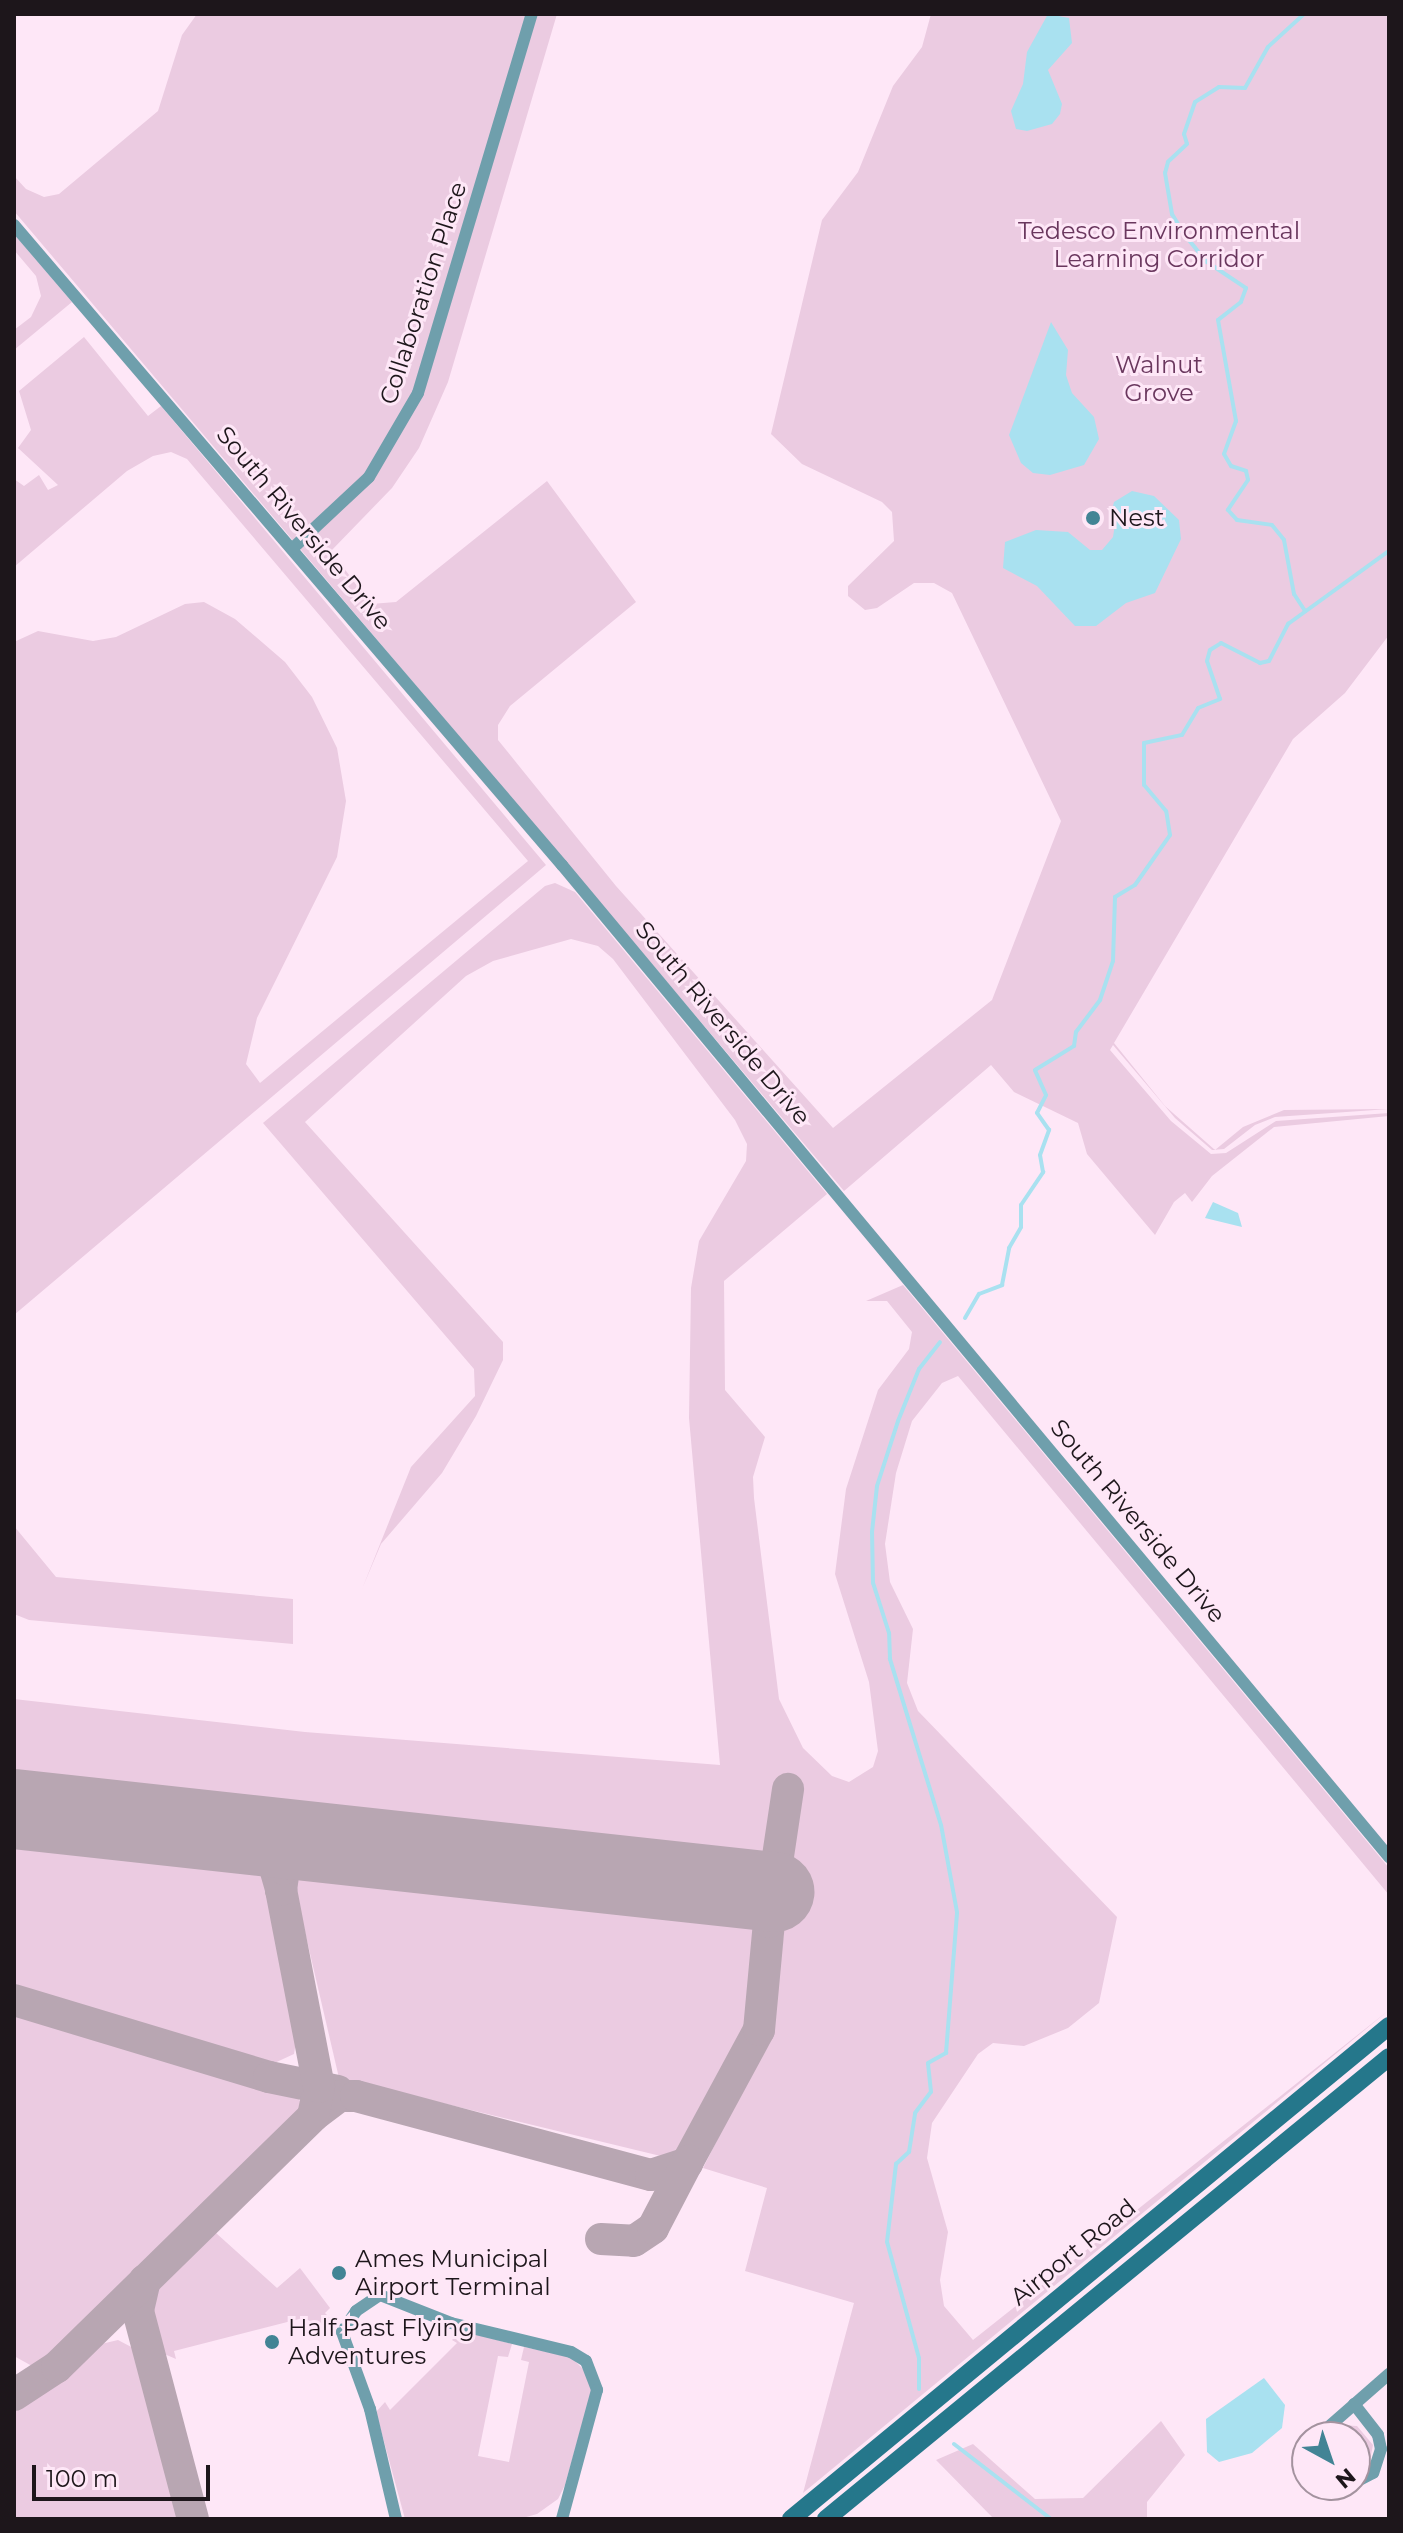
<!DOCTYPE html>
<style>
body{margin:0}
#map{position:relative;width:1403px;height:2533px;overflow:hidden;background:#fee7f7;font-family:Montserrat,sans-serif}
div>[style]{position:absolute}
.green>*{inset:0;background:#ebcbe1}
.water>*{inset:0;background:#a9e1f0}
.stream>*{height:4px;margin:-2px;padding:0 2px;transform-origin:2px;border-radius:2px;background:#a9e1f0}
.taxiway>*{height:32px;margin:-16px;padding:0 16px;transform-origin:16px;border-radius:16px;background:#b8a6b2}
.runway>*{height:80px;margin:-40px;padding:0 40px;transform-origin:40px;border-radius:40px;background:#b8a6b2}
.minor>*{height:12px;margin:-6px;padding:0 6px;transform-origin:6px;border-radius:6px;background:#6f9fac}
.secondary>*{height:18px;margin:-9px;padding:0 9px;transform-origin:9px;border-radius:9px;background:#25778b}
.dots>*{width:22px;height:22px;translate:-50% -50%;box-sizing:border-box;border:4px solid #fee7f7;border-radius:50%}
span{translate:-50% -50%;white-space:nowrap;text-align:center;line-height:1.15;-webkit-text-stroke:6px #fee7f7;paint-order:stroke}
.park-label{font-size:24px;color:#6a375e}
.street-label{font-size:24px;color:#1d161b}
.poi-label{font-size:24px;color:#1d161b}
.left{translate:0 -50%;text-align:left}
.frame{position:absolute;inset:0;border:16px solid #1d161b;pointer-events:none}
.north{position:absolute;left:1291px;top:2421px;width:80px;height:80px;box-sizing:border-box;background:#fee7f7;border:2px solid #a4939f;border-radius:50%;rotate:140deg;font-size:22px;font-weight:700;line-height:32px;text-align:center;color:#1d161b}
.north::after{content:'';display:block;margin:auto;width:28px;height:36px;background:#428495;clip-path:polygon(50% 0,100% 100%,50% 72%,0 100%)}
.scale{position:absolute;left:32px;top:2465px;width:178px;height:36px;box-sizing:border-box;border:4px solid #1d161b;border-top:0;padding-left:10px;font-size:24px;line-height:28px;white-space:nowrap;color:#1d161b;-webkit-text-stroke:6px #fee7f7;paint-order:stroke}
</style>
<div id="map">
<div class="green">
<div style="clip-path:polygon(197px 14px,557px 14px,448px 382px,419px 448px,392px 488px,331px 551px,371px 604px,396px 602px,547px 481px,636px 602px,510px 706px,498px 725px,498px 740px,616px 886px,833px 1128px,992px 1000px,1061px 821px,952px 593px,934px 583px,914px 583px,877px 608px,865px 610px,848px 596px,848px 586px,894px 541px,892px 512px,882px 502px,802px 464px,771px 434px,822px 220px,858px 172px,893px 86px,922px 47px,931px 14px,1389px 14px,1389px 635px,1345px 693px,1293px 739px,1114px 1043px,1165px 1106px,1215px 1150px,1243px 1127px,1284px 1110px,1389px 1109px,1275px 1117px,1255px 1125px,1224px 1149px,1212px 1150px,1175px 1118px,1113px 1045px,1110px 1050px,1171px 1121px,1211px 1154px,1226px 1153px,1276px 1121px,1389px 1113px,1389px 1116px,1274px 1127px,1212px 1176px,1192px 1202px,1185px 1193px,1174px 1202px,1155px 1235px,1087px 1154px,1078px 1123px,1014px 1092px,991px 1065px,844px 1191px,14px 211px,14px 176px,26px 189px,44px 197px,59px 194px,158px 111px,182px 35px)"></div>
<div style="clip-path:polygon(14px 234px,72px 302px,14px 350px,14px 330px,31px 317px,41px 296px,36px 276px,14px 250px)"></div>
<div style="clip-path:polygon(84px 337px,148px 416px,161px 406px,546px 865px,14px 1315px,14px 642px,38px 631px,93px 641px,116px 637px,185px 604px,204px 602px,235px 619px,285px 662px,312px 697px,337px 748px,346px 801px,337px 857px,257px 1018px,246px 1064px,260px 1083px,528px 861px,187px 459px,171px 452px,153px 456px,127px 471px,14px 567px,14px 479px,24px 486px,39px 475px,48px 490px,58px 485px,18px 448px,31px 430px,19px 391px)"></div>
<div style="clip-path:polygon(555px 883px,575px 892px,827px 1194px,724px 1281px,725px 1390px,765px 1437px,753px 1477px,754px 1498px,779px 1699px,803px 1748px,832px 1776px,849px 1782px,873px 1767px,878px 1751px,869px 1682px,835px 1574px,846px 1489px,878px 1390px,909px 1349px,912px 1332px,887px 1301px,866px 1301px,903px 1285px,1389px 1868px,1389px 1895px,958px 1376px,942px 1383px,912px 1421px,896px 1473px,885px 1544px,890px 1582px,913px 1629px,907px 1683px,918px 1711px,1117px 1917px,1099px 2003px,1068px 2028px,1024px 2046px,993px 2043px,978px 2054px,932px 2123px,927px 2158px,948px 2232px,940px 2280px,944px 2306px,973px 2340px,1389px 2010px,803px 2493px,854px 2303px,745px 2271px,767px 2188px,703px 2168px,772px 2031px,801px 1791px,781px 1789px,774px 1853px,765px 1870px,14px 1788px,14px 1699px,305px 1732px,720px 1765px,689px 1418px,691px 1288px,699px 1241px,746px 1161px,747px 1144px,735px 1120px,613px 959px,598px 946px,571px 939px,493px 961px,466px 976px,305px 1122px,503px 1342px,503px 1360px,476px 1416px,442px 1473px,381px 1544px,362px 1589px,411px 1467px,475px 1396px,474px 1369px,263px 1123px,545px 886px)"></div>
<div style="clip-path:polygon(14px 1526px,56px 1577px,293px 1599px,293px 1644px,29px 1620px,14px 1614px)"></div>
<div style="clip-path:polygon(14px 1830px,264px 1857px,299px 2023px,294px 2054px,270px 2065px,14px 1989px)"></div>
<div style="clip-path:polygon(307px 1861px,754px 1909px,760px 1931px,751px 2026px,688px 2147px,673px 2159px,339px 2078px,295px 1889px,296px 1872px)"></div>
<div style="clip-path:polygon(14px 2010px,297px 2095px,305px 2111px,55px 2357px,32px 2366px,14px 2356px)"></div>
<div style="clip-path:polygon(216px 2233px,277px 2288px,300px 2268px,330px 2308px,325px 2313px,337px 2325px,333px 2331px,303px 2318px,174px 2351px,176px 2359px,162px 2353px,150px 2312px,155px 2288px,203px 2237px)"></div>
<div style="clip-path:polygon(461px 2330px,512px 2344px,508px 2357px,498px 2356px,478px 2456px,509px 2462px,529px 2362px,521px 2360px,524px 2347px,571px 2357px,588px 2374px,592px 2389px,565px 2485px,558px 2499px,537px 2514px,519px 2519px,405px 2519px,376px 2412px,385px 2402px,390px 2410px,457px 2343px,452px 2340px)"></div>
<div style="clip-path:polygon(118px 2340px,135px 2349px,144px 2363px,186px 2519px,14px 2519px,14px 2406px,48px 2389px,97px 2345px)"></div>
<div style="clip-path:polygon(1161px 2421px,1185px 2455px,1147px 2502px,1147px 2519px,994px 2519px,936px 2460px,973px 2444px,1035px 2499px,1083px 2498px)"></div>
<div style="clip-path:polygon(1341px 2425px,1357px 2426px,1373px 2445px,1370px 2460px,1355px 2472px,1355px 2437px,1327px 2437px)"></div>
</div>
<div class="water">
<div style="clip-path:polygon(1048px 14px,1069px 18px,1072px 43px,1048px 70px,1062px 104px,1060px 114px,1052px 124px,1027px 131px,1016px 129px,1011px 111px,1023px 84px,1027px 52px)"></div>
<div style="clip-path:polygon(1051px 322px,1068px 350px,1066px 375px,1072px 393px,1094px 417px,1099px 439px,1084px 465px,1050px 475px,1033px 473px,1021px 463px,1009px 435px)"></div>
<div style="clip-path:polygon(1132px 491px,1154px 496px,1179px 520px,1181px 539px,1155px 593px,1126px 603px,1096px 626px,1075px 626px,1037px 586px,1003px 568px,1005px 542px,1036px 530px,1068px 532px,1090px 550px,1102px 550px,1113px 537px,1115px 524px,1109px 522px,1114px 502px)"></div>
<div style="clip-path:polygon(1213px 1202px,1238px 1213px,1242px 1227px,1205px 1218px)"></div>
<div style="clip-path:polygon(1264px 2378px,1285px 2405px,1282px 2428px,1252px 2453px,1219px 2462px,1207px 2452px,1206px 2419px)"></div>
</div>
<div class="stream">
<div style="left:1304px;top:14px;width:49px;rotate:137.5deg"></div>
<div style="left:1268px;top:47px;width:47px;rotate:119.3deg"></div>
<div style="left:1245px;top:88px;width:26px;rotate:-178deg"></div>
<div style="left:1219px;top:87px;width:28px;rotate:148deg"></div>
<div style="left:1195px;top:102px;width:34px;rotate:109deg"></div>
<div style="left:1184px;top:134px;width:10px;rotate:73deg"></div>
<div style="left:1187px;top:144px;width:26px;rotate:137deg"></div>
<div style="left:1168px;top:162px;width:11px;rotate:105deg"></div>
<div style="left:1165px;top:173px;width:42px;rotate:80.3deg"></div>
<div style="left:1172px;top:214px;width:23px;rotate:59deg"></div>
<div style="left:1184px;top:234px;width:36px;rotate:51deg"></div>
<div style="left:1207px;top:262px;width:47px;rotate:33.7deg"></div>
<div style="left:1246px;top:288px;width:15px;rotate:110deg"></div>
<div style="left:1241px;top:302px;width:29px;rotate:142deg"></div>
<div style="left:1218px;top:320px;width:103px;rotate:79.9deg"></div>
<div style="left:1236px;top:421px;width:35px;rotate:110deg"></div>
<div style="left:1224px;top:454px;width:14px;rotate:60deg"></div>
<div style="left:1231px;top:466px;width:16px;rotate:18deg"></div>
<div style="left:1246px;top:471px;width:9px;rotate:77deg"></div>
<div style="left:1248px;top:480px;width:36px;rotate:124deg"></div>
<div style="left:1228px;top:510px;width:13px;rotate:48deg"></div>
<div style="left:1237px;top:520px;width:35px;rotate:8deg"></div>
<div style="left:1272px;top:525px;width:19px;rotate:51deg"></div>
<div style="left:1284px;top:540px;width:55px;rotate:79.5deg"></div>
<div style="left:1294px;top:594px;width:20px;rotate:57deg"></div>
<div style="left:965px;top:1318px;width:28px;rotate:-60deg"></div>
<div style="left:979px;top:1294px;width:25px;rotate:-21deg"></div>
<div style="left:1002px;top:1285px;width:38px;rotate:-79deg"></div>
<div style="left:1009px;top:1248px;width:24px;rotate:-60deg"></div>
<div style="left:1021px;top:1227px;width:22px;rotate:-90deg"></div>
<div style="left:1021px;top:1205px;width:40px;rotate:-56deg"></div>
<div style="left:1043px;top:1172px;width:17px;rotate:-100deg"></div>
<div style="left:1040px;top:1155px;width:27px;rotate:-70deg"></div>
<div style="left:1049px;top:1130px;width:21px;rotate:-125deg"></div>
<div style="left:1037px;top:1113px;width:20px;rotate:-63deg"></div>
<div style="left:1046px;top:1095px;width:27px;rotate:-114deg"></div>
<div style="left:1035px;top:1070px;width:46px;rotate:-31.6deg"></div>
<div style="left:1074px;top:1046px;width:14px;rotate:-82deg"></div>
<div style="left:1076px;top:1032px;width:40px;rotate:-53deg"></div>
<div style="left:1100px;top:1000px;width:41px;rotate:-71.6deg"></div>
<div style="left:1113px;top:961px;width:64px;rotate:-88.2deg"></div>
<div style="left:1115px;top:897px;width:23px;rotate:-31deg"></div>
<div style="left:1135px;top:885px;width:61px;rotate:-55deg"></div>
<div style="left:1170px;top:835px;width:24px;rotate:-99deg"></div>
<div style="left:1166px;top:811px;width:34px;rotate:-130deg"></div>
<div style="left:1144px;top:785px;width:42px;rotate:-90deg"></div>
<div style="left:1144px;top:743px;width:39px;rotate:-12deg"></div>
<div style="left:1182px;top:735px;width:31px;rotate:-59deg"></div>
<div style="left:1198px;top:708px;width:24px;rotate:-22deg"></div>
<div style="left:1220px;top:699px;width:40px;rotate:-108.9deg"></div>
<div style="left:1207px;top:661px;width:11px;rotate:-75deg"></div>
<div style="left:1210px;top:650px;width:13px;rotate:-32deg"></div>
<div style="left:1221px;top:643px;width:44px;rotate:27.1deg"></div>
<div style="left:1260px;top:663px;width:9px;rotate:-13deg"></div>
<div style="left:1269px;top:661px;width:42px;rotate:-62.8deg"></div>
<div style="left:1288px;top:624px;width:125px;rotate:-35.9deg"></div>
<div style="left:919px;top:2389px;width:31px;rotate:-90deg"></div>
<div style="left:919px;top:2358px;width:120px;rotate:-105.4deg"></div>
<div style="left:887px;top:2242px;width:79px;rotate:-83.4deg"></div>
<div style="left:896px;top:2164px;width:18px;rotate:-43deg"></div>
<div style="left:909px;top:2152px;width:39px;rotate:-81deg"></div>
<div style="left:915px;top:2113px;width:26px;rotate:-53deg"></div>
<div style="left:931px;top:2092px;width:29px;rotate:-96deg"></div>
<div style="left:928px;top:2063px;width:21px;rotate:-29deg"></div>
<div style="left:946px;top:2053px;width:141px;rotate:-85.5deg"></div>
<div style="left:957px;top:1912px;width:88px;rotate:-100.4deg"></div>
<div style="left:941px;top:1825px;width:174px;rotate:-107.1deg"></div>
<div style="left:890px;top:1659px;width:26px;rotate:-92deg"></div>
<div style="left:889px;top:1633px;width:52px;rotate:-107.7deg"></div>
<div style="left:873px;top:1583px;width:51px;rotate:-91.1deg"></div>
<div style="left:872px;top:1532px;width:46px;rotate:-83.8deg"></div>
<div style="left:877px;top:1486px;width:68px;rotate:-72.1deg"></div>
<div style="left:898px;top:1421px;width:56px;rotate:-68deg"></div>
<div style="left:919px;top:1369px;width:34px;rotate:-52deg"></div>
<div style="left:954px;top:2444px;width:123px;rotate:37.7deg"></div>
</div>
<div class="taxiway">
<div style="left:133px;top:1824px;width:126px;rotate:7.7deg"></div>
<div style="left:258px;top:1841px;width:18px;rotate:45deg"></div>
<div style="left:271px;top:1854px;width:37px;rotate:74deg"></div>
<div style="left:14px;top:2000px;width:266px;rotate:16.8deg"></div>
<div style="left:269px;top:2077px;width:70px;rotate:11.5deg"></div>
<div style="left:313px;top:2116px;width:34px;rotate:-37deg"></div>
<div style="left:340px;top:2096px;width:16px"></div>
<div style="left:356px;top:2096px;width:305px;rotate:15deg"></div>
<div style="left:651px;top:2175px;width:38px;rotate:-18deg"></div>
<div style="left:687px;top:2163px;width:151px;rotate:-61.6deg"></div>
<div style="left:759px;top:2030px;width:108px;rotate:-84.7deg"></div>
<div style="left:769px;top:1922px;width:40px;rotate:-124deg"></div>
<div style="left:747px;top:1889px;width:40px;rotate:-41deg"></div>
<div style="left:777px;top:1863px;width:75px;rotate:-81.5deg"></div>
<div style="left:601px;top:2239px;width:33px;rotate:3deg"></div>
<div style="left:634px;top:2241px;width:23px;rotate:-34deg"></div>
<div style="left:653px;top:2228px;width:76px;rotate:-62.4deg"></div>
<div style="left:145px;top:2280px;width:32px;rotate:103deg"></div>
<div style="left:138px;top:2311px;width:215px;rotate:75.2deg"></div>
<div style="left:14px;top:2395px;width:51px;rotate:-33.1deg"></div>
<div style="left:57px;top:2367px;width:359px;rotate:-44.4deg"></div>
<div style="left:313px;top:2116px;width:30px;rotate:-78deg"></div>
<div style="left:319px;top:2087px;width:201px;rotate:-100.9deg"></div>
<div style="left:281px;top:1890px;width:21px;rotate:-82deg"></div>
<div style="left:284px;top:1869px;width:19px;rotate:-51deg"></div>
<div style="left:296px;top:1854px;width:29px;rotate:-18deg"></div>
<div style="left:324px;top:1845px;width:112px;rotate:6.2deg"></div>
</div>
<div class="runway">
<div style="left:14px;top:1809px;width:765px;rotate:6.23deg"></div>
</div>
<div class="minor">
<div style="left:14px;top:225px;width:843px;rotate:49.43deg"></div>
<div style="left:562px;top:865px;width:1292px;rotate:50.18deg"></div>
<div style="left:292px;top:549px;width:105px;rotate:-43.1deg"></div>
<div style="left:369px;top:477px;width:97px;rotate:-59.7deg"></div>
<div style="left:418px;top:393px;width:396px;rotate:-73.3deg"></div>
<div style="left:1354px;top:2404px;width:39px;rotate:52deg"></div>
<div style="left:1378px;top:2435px;width:14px;rotate:78deg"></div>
<div style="left:1381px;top:2449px;width:25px;rotate:108deg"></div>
<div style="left:1373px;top:2473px;width:20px;rotate:153deg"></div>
<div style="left:1317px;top:2437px;width:96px;rotate:-41.2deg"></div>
<div style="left:396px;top:2519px;width:113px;rotate:-103.3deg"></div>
<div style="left:370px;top:2409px;width:82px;rotate:-110deg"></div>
<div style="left:342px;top:2332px;width:25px;rotate:-56deg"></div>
<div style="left:356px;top:2311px;width:29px;rotate:-34deg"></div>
<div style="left:380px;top:2295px;width:76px;rotate:21.5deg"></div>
<div style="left:451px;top:2323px;width:123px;rotate:13.6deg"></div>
<div style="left:571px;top:2352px;width:17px;rotate:31deg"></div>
<div style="left:586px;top:2361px;width:31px;rotate:69deg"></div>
<div style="left:597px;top:2390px;width:134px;rotate:105.2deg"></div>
</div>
<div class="secondary">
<div style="left:791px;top:2519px;width:775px;rotate:-39.5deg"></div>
<div style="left:826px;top:2519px;width:728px;rotate:-39.37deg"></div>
</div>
<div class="dots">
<div style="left:1093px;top:518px;background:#428495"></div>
<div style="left:339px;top:2273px;background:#428495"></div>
<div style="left:272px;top:2342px;background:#428495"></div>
</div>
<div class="park-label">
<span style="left:1159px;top:245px">Tedesco Environmental<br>Learning Corridor</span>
<span style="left:1159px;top:379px">Walnut<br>Grove</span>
</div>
<div class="street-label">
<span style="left:423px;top:293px;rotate:-72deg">Collaboration Place</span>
<span style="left:304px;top:528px;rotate:50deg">South Riverside Drive</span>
<span style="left:723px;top:1023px;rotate:50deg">South Riverside Drive</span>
<span style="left:1138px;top:1521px;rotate:50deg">South Riverside Drive</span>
<span style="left:1073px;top:2252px;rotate:-39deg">Airport Road</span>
</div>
<div class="poi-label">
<span class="left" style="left:1109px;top:518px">Nest</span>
<span class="left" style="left:355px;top:2273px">Ames Municipal<br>Airport Terminal</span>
<span class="left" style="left:288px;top:2342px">Half Past Flying<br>Adventures</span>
</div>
<div class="frame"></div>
<div class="north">N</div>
<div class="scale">100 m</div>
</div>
